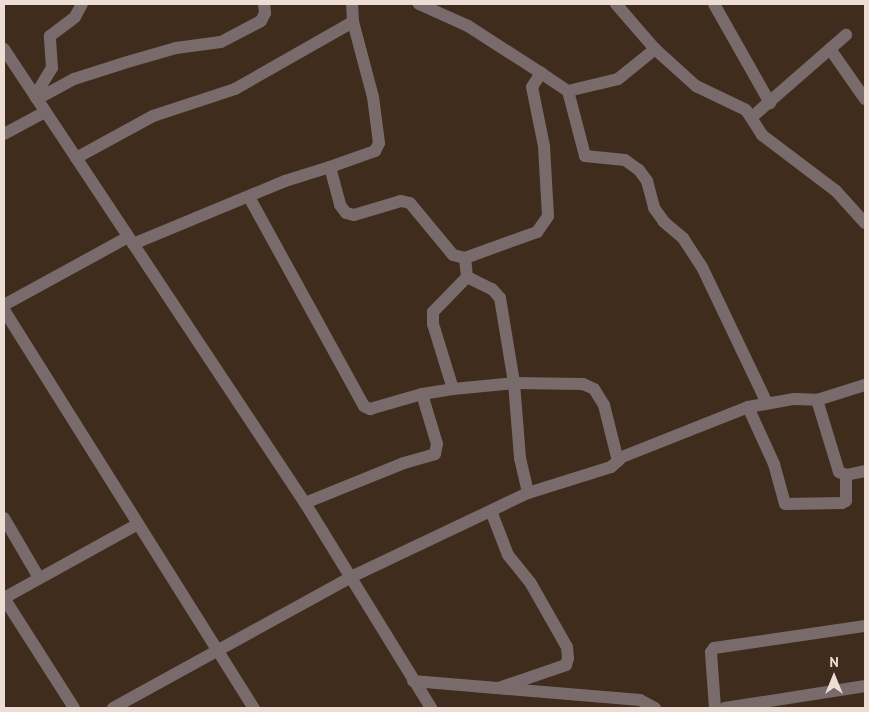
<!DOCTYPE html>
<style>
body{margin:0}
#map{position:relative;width:869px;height:712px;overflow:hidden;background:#402c1d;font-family:"PT Sans",sans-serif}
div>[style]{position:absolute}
.minor>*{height:12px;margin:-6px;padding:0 6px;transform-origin:6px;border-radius:6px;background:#796b6b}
span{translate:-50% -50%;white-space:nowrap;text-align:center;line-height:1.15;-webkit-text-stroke:4px #402c1d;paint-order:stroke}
.frame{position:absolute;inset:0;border:5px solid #ecded5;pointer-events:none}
.north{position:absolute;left:809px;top:652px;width:50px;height:50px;-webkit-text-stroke:4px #402c1d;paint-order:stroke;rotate:0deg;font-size:14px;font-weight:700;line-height:20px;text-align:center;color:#ecded5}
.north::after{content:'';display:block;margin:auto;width:18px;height:22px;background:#ecded5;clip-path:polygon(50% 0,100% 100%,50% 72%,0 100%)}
</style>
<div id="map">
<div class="minor">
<div style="left:616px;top:4px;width:60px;rotate:49.1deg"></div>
<div style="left:655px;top:49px;width:55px;rotate:42.1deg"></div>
<div style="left:696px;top:86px;width:55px;rotate:25.6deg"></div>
<div style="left:746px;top:110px;width:30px;rotate:57deg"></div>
<div style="left:762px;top:135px;width:93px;rotate:37.1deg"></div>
<div style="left:836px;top:191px;width:43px;rotate:47.8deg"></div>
<div style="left:714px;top:4px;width:114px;rotate:60.5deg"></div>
<div style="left:4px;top:49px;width:545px;rotate:56.46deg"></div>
<div style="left:305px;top:503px;width:241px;rotate:58.4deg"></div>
<div style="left:830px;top:49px;width:61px;rotate:55deg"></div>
<div style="left:541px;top:73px;width:32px;rotate:34deg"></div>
<div style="left:568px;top:91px;width:67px;rotate:75.3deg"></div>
<div style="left:585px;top:156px;width:40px;rotate:5.7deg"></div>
<div style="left:625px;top:160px;width:17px;rotate:36deg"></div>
<div style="left:639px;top:170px;width:14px;rotate:54deg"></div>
<div style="left:647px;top:181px;width:28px;rotate:75deg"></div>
<div style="left:654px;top:208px;width:17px;rotate:54deg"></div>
<div style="left:664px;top:222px;width:25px;rotate:40deg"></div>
<div style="left:683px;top:238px;width:35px;rotate:57deg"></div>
<div style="left:702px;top:267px;width:151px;rotate:64.5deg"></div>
<div style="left:568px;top:91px;width:51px;rotate:-13.5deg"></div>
<div style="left:618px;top:79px;width:48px;rotate:-39deg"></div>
<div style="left:35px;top:96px;width:33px;rotate:-59deg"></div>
<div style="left:52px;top:68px;width:32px;rotate:-94deg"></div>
<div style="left:50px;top:36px;width:31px;rotate:-37deg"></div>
<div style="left:75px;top:17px;width:15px;rotate:-62deg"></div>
<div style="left:37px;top:99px;width:42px;rotate:-28.4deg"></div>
<div style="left:74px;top:79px;width:52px;rotate:-17.7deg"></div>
<div style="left:124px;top:63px;width:54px;rotate:-16.1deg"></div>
<div style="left:176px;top:48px;width:45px;rotate:-7.6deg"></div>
<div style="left:221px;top:42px;width:45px;rotate:-27.7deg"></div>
<div style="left:261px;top:21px;width:9px;rotate:-63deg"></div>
<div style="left:265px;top:13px;width:9px;rotate:-96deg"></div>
<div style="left:752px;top:117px;width:125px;rotate:-41.1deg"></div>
<div style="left:4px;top:134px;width:47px;rotate:-28.2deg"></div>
<div style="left:76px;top:158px;width:88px;rotate:-28.6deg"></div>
<div style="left:153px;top:116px;width:86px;rotate:-18.2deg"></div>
<div style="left:235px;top:89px;width:136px;rotate:-29.6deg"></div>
<div style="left:353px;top:22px;width:18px;rotate:-93deg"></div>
<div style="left:330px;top:167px;width:48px;rotate:-19.6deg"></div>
<div style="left:375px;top:151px;width:9px;rotate:-63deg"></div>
<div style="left:379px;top:143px;width:46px;rotate:-97.4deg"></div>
<div style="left:373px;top:97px;width:78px;rotate:-104.9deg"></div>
<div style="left:249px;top:197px;width:239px;rotate:61.2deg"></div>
<div style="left:364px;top:406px;width:7px;rotate:27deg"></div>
<div style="left:370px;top:409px;width:54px;rotate:-16.1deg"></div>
<div style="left:422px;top:394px;width:31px;rotate:-9deg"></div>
<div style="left:453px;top:389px;width:61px;rotate:-5.6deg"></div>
<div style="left:514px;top:383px;width:69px;rotate:0.8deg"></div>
<div style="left:583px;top:384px;width:12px;rotate:24deg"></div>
<div style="left:594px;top:389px;width:19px;rotate:58deg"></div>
<div style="left:604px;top:405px;width:58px;rotate:76deg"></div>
<div style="left:133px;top:244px;width:165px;rotate:-22.5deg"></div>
<div style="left:285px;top:181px;width:47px;rotate:-17.3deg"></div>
<div style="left:330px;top:167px;width:39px;rotate:75deg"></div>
<div style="left:340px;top:205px;width:10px;rotate:53deg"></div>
<div style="left:346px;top:213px;width:8px;rotate:14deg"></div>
<div style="left:354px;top:215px;width:49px;rotate:-16.6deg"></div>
<div style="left:401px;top:201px;width:9px;rotate:13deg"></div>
<div style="left:410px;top:203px;width:67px;rotate:50.4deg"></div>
<div style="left:453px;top:255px;width:12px;rotate:14deg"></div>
<div style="left:465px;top:258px;width:77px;rotate:-19.9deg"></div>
<div style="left:537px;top:232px;width:19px;rotate:-55deg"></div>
<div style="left:548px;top:216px;width:70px;rotate:-93.3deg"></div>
<div style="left:544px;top:146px;width:60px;rotate:-101.5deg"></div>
<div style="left:532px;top:87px;width:17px;rotate:-57deg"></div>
<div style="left:541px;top:73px;width:87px;rotate:-147.2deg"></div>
<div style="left:468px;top:26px;width:54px;rotate:-155.8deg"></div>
<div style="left:465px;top:258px;width:19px;rotate:84deg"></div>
<div style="left:467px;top:277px;width:28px;rotate:26deg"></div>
<div style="left:492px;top:289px;width:12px;rotate:48deg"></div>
<div style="left:500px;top:298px;width:86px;rotate:80.6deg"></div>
<div style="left:514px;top:383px;width:75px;rotate:85.4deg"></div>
<div style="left:520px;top:458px;width:36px;rotate:77deg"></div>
<div style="left:4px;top:305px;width:141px;rotate:-28.7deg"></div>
<div style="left:4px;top:310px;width:470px;rotate:57.9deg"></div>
<div style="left:453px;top:389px;width:68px;rotate:-107.1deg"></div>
<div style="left:433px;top:324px;width:12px;rotate:-90deg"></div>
<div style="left:433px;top:312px;width:49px;rotate:-45.8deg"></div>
<div style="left:817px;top:400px;width:75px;rotate:73deg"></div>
<div style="left:839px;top:472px;width:8px;rotate:23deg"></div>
<div style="left:846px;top:475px;width:19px;rotate:-12deg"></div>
<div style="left:748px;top:407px;width:63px;rotate:65.5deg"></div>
<div style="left:774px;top:464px;width:41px;rotate:74.6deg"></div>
<div style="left:785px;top:504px;width:57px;rotate:-1deg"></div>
<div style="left:842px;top:503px;width:4px;rotate:-27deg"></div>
<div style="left:846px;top:501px;width:26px;rotate:-90deg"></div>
<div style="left:305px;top:503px;width:107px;rotate:-22deg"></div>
<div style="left:404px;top:463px;width:32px;rotate:-16deg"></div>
<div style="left:435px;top:454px;width:10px;rotate:-79deg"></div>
<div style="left:437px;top:444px;width:52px;rotate:-106.7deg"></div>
<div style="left:491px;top:511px;width:47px;rotate:68.9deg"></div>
<div style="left:508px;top:555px;width:35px;rotate:51deg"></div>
<div style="left:530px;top:582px;width:75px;rotate:60.4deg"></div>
<div style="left:567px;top:647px;width:11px;rotate:85deg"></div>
<div style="left:568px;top:658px;width:7px;rotate:106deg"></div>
<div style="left:566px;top:665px;width:71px;rotate:161.1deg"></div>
<div style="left:4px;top:518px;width:69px;rotate:59.7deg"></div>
<div style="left:4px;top:598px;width:153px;rotate:-28.9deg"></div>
<div style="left:4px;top:598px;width:130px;rotate:57.5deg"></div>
<div style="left:413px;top:681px;width:228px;rotate:4.8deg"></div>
<div style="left:640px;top:700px;width:17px;rotate:28deg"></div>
<div style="left:113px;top:708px;width:272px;rotate:-28.8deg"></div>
<div style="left:351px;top:577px;width:196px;rotate:-25.4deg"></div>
<div style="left:528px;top:493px;width:87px;rotate:-17.4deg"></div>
<div style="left:611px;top:467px;width:15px;rotate:-42deg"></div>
<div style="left:622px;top:457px;width:136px;rotate:-21.6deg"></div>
<div style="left:748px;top:407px;width:47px;rotate:-9.9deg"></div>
<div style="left:794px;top:399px;width:23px;rotate:2deg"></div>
<div style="left:817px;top:400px;width:50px;rotate:-17.4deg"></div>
<div style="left:715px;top:708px;width:56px;rotate:-94.1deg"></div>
<div style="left:711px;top:652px;width:5px;rotate:-53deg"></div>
<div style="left:714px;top:648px;width:153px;rotate:-8.3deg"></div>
<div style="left:725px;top:708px;width:142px;rotate:-8.9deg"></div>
</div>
<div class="frame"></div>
<div class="north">N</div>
</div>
